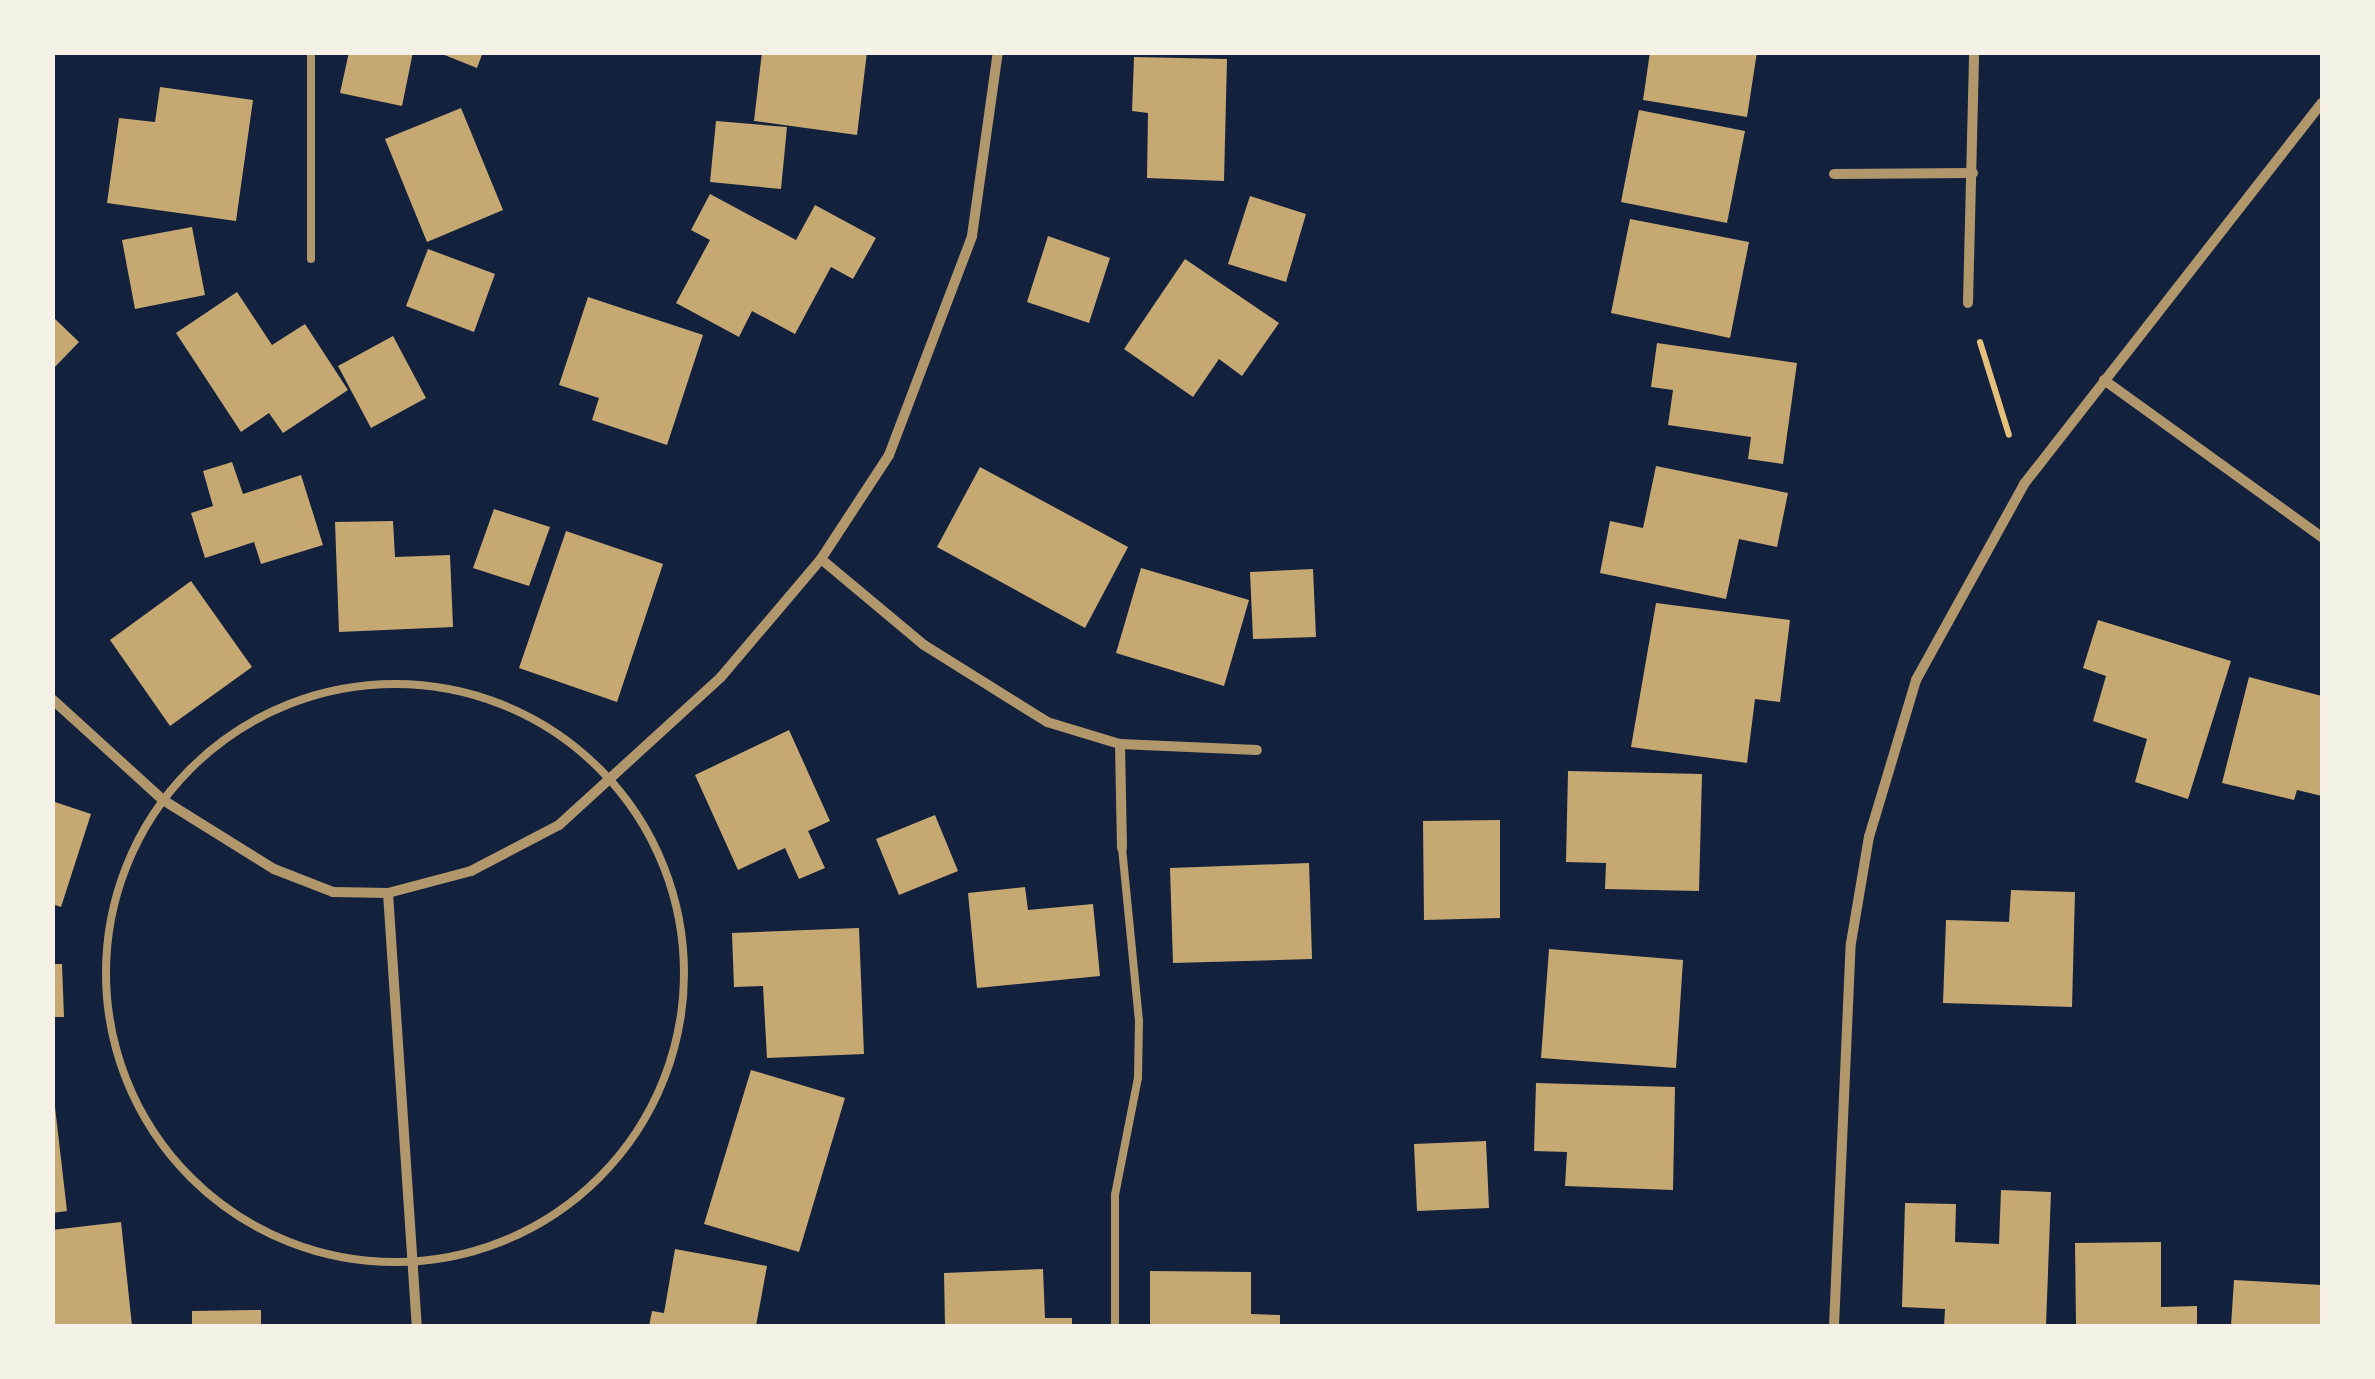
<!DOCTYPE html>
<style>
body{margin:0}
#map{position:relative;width:2375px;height:1379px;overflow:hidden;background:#14213d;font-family:"Titillium Web",sans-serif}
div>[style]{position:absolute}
.building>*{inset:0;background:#c6a872}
.path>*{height:6px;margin:-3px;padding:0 3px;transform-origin:3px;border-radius:3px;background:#e5c07b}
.service>*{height:8px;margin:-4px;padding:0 4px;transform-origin:4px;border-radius:4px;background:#b1986c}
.service>.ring{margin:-4px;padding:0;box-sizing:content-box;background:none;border:8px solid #b1986c;border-radius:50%}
.minor>*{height:10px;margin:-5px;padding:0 5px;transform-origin:5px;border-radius:5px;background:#b1986c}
span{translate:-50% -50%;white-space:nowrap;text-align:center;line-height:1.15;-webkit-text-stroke:8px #f6f1e7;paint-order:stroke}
.frame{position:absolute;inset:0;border:55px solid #f6f1e7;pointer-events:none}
</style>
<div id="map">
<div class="building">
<div style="clip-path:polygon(349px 52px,413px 52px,402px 106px,340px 93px)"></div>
<div style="clip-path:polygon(437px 52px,483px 52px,477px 68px)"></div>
<div style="clip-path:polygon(762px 52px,867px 52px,857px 135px,754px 121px)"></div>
<div style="clip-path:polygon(1650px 52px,1757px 52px,1747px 117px,1643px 100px)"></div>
<div style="clip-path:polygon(1134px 57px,1227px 59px,1224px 181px,1147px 178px,1148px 113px,1132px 111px)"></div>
<div style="clip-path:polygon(160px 87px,253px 100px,236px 221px,107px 203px,119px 118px,155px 122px)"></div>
<div style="clip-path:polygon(461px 108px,503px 210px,427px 242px,385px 139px)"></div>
<div style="clip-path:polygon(1639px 110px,1745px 131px,1727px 223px,1621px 202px)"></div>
<div style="clip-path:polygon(716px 121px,787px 127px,781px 189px,710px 182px)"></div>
<div style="clip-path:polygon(710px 194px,796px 240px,815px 205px,876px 238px,853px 279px,831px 267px,795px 334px,752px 311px,739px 337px,676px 303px,710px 240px,691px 230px)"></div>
<div style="clip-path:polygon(1250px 196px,1306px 214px,1286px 282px,1228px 264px)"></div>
<div style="clip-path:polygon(1630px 219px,1749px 242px,1730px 338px,1611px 313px)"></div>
<div style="clip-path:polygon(192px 227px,205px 295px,135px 309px,122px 240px)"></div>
<div style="clip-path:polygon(1048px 236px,1110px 258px,1089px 323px,1027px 302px)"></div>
<div style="clip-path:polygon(428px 249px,495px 274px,474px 332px,406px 306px)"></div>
<div style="clip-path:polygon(1185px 259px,1279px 323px,1242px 376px,1219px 359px,1193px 397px,1124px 349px)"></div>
<div style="clip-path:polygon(237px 292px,272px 345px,305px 324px,348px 390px,283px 433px,269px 413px,241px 432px,176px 333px)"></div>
<div style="clip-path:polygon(588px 297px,703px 335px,667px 445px,592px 420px,599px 398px,559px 385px)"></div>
<div style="clip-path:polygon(52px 316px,79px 342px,52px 370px)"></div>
<div style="clip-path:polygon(393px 336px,426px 398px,371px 428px,338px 366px)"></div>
<div style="clip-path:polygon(1657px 343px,1797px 363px,1783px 464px,1748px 459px,1751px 437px,1668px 425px,1673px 390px,1651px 387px)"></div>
<div style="clip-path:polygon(232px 462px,243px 494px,301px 475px,323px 545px,261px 564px,254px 542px,205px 558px,191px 513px,213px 506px,203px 471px)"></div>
<div style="clip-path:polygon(1656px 466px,1788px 493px,1777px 547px,1739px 539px,1726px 599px,1600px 573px,1610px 521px,1643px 528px)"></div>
<div style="clip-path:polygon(980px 467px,1128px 547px,1085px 628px,937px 547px)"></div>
<div style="clip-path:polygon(494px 509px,550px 527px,529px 586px,473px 568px)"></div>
<div style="clip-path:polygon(393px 521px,395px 557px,450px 555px,453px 627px,339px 632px,335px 522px)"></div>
<div style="clip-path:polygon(566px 531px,663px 564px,617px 702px,519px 668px)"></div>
<div style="clip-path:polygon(1141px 568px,1249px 600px,1224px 686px,1116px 653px)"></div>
<div style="clip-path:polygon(1313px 569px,1316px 637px,1253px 639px,1250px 572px)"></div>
<div style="clip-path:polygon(191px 581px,252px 667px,170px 726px,110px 640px)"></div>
<div style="clip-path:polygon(1656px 603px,1790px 620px,1780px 702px,1755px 699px,1747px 763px,1631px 747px)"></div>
<div style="clip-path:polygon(2098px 620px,2231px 661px,2188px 799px,2135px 782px,2147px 739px,2093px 721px,2106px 676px,2083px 668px)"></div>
<div style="clip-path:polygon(2249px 677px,2322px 696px,2322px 796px,2297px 790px,2294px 800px,2222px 783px)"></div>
<div style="clip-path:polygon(789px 730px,830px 821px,808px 831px,825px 868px,799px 879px,785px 848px,738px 870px,695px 775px)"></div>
<div style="clip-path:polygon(1568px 771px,1702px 774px,1699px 891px,1605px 889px,1606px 863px,1566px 862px)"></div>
<div style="clip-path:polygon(52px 801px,91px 814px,61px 907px,52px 904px)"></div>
<div style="clip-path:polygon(935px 815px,958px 871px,899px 895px,876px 839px)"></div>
<div style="clip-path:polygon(1500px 820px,1500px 918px,1424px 920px,1423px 821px)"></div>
<div style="clip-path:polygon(1309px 863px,1312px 959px,1173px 963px,1170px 868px)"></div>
<div style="clip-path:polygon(1025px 887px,1028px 910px,1093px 904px,1100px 976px,977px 988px,968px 893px)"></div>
<div style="clip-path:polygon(2011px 890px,2075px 892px,2072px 1007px,1943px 1003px,1946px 920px,2009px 922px)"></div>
<div style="clip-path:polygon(859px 928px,864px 1054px,767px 1058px,763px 986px,734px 987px,732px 933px)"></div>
<div style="clip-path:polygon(1549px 949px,1683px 960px,1676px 1068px,1541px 1058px)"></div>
<div style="clip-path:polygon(52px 964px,62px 964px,64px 1017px,52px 1017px)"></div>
<div style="clip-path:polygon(751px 1070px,845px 1098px,799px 1252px,704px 1224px)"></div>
<div style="clip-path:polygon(1536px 1083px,1675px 1087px,1673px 1190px,1565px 1186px,1567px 1152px,1534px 1151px)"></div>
<div style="clip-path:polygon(55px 1107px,67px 1211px,52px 1213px,52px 1108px)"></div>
<div style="clip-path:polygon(1486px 1141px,1489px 1208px,1417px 1211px,1414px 1144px)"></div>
<div style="clip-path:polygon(2001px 1190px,2051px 1192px,2046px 1326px,1944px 1326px,1945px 1309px,1902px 1307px,1905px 1203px,1956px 1204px,1955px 1242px,1999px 1244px)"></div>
<div style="clip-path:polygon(121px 1222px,132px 1326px,52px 1326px,52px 1230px)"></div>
<div style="clip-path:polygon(2161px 1242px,2161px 1307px,2197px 1306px,2197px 1326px,2076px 1326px,2075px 1243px)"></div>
<div style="clip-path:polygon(675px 1249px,767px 1266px,756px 1326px,649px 1326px,652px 1311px,664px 1313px)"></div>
<div style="clip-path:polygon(1043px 1269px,1045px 1318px,1072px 1318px,1072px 1326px,945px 1326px,944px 1273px)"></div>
<div style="clip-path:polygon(1150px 1271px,1251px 1272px,1251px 1314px,1280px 1315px,1280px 1326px,1150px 1326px)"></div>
<div style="clip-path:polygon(2234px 1280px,2322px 1285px,2322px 1326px,2231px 1326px)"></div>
<div style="clip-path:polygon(261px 1310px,261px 1326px,192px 1326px,192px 1311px)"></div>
</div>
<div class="path">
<div style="left:1980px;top:342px;width:97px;rotate:72.7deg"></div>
</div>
<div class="service">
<div style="left:311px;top:259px;width:207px;rotate:-90deg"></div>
<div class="ring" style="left:106px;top:684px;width:570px;height:570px"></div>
<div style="left:1115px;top:1326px;width:131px;rotate:-90deg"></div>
<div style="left:1115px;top:1195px;width:119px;rotate:-78.9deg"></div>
<div style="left:1138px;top:1078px;width:57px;rotate:-89deg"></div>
<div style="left:1139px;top:1021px;width:174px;rotate:-95.6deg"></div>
</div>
<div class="minor">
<div style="left:1834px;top:174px;width:139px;rotate:-0.4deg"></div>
<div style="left:1968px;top:303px;width:251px;rotate:-88.6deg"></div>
<div style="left:2104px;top:380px;width:269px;rotate:35.8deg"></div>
<div style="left:821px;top:559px;width:134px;rotate:39.9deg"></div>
<div style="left:924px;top:645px;width:145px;rotate:32deg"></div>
<div style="left:1047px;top:722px;width:76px;rotate:16.8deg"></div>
<div style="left:1120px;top:744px;width:137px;rotate:2.5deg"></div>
<div style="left:52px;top:699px;width:150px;rotate:42.3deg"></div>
<div style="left:163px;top:800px;width:131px;rotate:31.9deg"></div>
<div style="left:274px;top:869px;width:63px;rotate:21.3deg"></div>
<div style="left:333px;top:892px;width:55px;rotate:1deg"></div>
<div style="left:388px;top:893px;width:86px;rotate:-14.8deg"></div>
<div style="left:471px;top:871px;width:99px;rotate:-27.6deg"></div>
<div style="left:559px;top:825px;width:219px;rotate:-42.4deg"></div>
<div style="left:721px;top:677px;width:155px;rotate:-49.7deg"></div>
<div style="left:821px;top:559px;width:124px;rotate:-56.8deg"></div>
<div style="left:889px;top:455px;width:234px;rotate:-69.2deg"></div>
<div style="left:972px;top:236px;width:186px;rotate:-82deg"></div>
<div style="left:1120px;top:744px;width:104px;rotate:88.9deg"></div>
<div style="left:388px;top:893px;width:434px;rotate:86.2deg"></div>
<div style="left:1834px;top:1326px;width:383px;rotate:-87.5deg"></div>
<div style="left:1851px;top:943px;width:108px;rotate:-80.4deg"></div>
<div style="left:1869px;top:837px;width:164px;rotate:-73.3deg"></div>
<div style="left:1916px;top:680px;width:224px;rotate:-61.1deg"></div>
<div style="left:2024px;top:484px;width:484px;rotate:-52deg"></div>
</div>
<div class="frame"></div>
</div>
